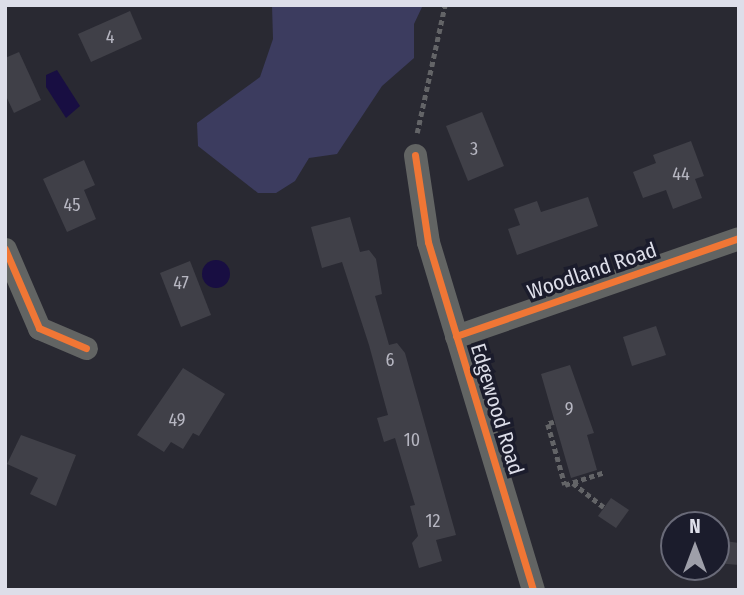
<!DOCTYPE html>
<style>
body{margin:0}
#map{position:relative;width:744px;height:595px;overflow:hidden;background:#292932;font-family:"Fira Sans Condensed",sans-serif}
div>[style]{position:absolute}
.green>*{inset:0;background:#3c3c5f}
.water>*{inset:0;background:#180e42}
.round{border-radius:50%}
.building>*{inset:0;background:#404048}
.path>*{height:4.5px;margin-top:-2.25px;transform-origin:0;background:repeating-linear-gradient(90deg,#636467 0 5px,transparent 0 8.5px)}
.minor>*{height:23px;margin:-11.5px;padding:0 11.5px;transform-origin:11.5px;border-radius:11.5px;background:#626463}
.cycleway>*{height:7px;margin:-3.5px;padding:0 3.5px;transform-origin:3.5px;border-radius:3.5px;background:#f07635}
span{translate:-50% -50%;white-space:nowrap;text-align:center;line-height:1.15;-webkit-text-stroke:7px #1b1c2c;paint-order:stroke}
.number-label{font-size:18px;color:#b6b6c1}
.number-label span{-webkit-text-stroke-width:0}
.street-label{font-size:21px;color:#dddee9}
.frame{position:absolute;inset:0;border:7px solid #dddee9;pointer-events:none}
.north{position:absolute;left:660px;top:511px;width:70px;height:70px;box-sizing:border-box;background:#1b1c2c;border:2px solid #696a78;border-radius:50%;rotate:0deg;font-size:19px;font-weight:700;line-height:28px;text-align:center;color:#dddee9}
.north::after{content:'';display:block;margin:auto;width:24px;height:32px;background:#9e9fa9;clip-path:polygon(50% 0,100% 100%,50% 72%,0 100%)}
</style>
<div id="map">
<div class="green">
<div style="clip-path:polygon(272px 5px,423px 5px,414px 24px,414px 58px,382px 86px,337px 154px,309px 158px,295px 181px,276px 193px,258px 193px,198px 146px,197px 123px,260px 77px,273px 39px)"></div>
</div>
<div class="water">
<div style="clip-path:polygon(57px 70px,80px 106px,66px 118px,46px 87px,46px 75px)"></div>
<div class="round" style="left:202px;top:260px;width:28px;height:28px"></div>
</div>
<div class="building">
<div style="clip-path:polygon(130px 11px,142px 39px,91px 62px,78px 34px)"></div>
<div style="clip-path:polygon(19px 52px,41px 100px,14px 113px,5px 94px,5px 58px)"></div>
<div style="clip-path:polygon(482px 112px,504px 166px,468px 181px,446px 126px)"></div>
<div style="clip-path:polygon(691px 141px,704px 176px,695px 179px,702px 198px,673px 209px,666px 190px,643px 198px,633px 172px,656px 163px,653px 155px)"></div>
<div style="clip-path:polygon(84px 160px,95px 185px,84px 190px,96px 219px,67px 232px,43px 179px)"></div>
<div style="clip-path:polygon(588px 197px,598px 226px,517px 255px,508px 229px,520px 225px,514px 209px,537px 201px,541px 212px)"></div>
<div style="clip-path:polygon(350px 217px,360px 252px,369px 250px,376px 259px,382px 294px,375px 296px,389px 345px,397px 343px,405px 353px,456px 535px,436px 540px,442px 561px,419px 568px,412px 543px,418px 536px,410px 506px,415px 505px,395px 438px,384px 442px,377px 418px,388px 415px,369px 345px,342px 262px,322px 268px,311px 227px)"></div>
<div style="clip-path:polygon(190px 261px,211px 315px,181px 327px,160px 273px)"></div>
<div style="clip-path:polygon(656px 326px,666px 355px,632px 366px,623px 337px)"></div>
<div style="clip-path:polygon(570px 365px,594px 433px,587px 435px,597px 470px,571px 478px,541px 374px)"></div>
<div style="clip-path:polygon(183px 368px,225px 394px,199px 436px,193px 433px,183px 449px,171px 442px,164px 452px,137px 435px)"></div>
<div style="clip-path:polygon(21px 435px,76px 455px,56px 506px,30px 494px,38px 478px,7px 464px)"></div>
<div style="clip-path:polygon(611px 498px,629px 510px,616px 528px,598px 516px)"></div>
<div style="clip-path:polygon(718px 540px,739px 543px,739px 565px,716px 563px)"></div>
</div>
<div class="path">
<div style="left:417px;top:133px;width:131px;rotate:-77.7deg"></div>
<div style="left:554px;top:422px;width:6px;rotate:162deg"></div>
<div style="left:548px;top:424px;width:63px;rotate:74.4deg"></div>
<div style="left:565px;top:485px;width:40px;rotate:-18deg"></div>
<div style="left:573px;top:483px;width:39px;rotate:38deg"></div>
</div>
<div class="minor">
<div style="left:415px;top:155px;width:88px;rotate:81.5deg"></div>
<div style="left:428px;top:242px;width:363px;rotate:73.2deg"></div>
<div style="left:5px;top:249px;width:86px;rotate:66.7deg"></div>
<div style="left:39px;top:328px;width:51px;rotate:23.1deg"></div>
<div style="left:456px;top:336px;width:299px;rotate:-19.1deg"></div>
</div>
<div class="cycleway">
<div style="left:415px;top:155px;width:88px;rotate:81.5deg"></div>
<div style="left:428px;top:242px;width:363px;rotate:73.2deg"></div>
<div style="left:5px;top:249px;width:86px;rotate:66.7deg"></div>
<div style="left:39px;top:328px;width:51px;rotate:23.1deg"></div>
<div style="left:456px;top:336px;width:299px;rotate:-19.1deg"></div>
</div>
<div class="number-label">
<span style="left:110px;top:37px">4</span>
<span style="left:474px;top:149px">3</span>
<span style="left:681px;top:174px">44</span>
<span style="left:72px;top:205px">45</span>
<span style="left:181px;top:283px">47</span>
<span style="left:390px;top:360px">6</span>
<span style="left:569px;top:409px">9</span>
<span style="left:177px;top:420px">49</span>
<span style="left:412px;top:440px">10</span>
<span style="left:433px;top:521px">12</span>
</div>
<div class="street-label">
<span style="left:592px;top:271px;rotate:-19deg">Woodland Road</span>
<span style="left:497px;top:409px;rotate:73deg">Edgewood Road</span>
</div>
<div class="frame"></div>
<div class="north">N</div>
</div>
